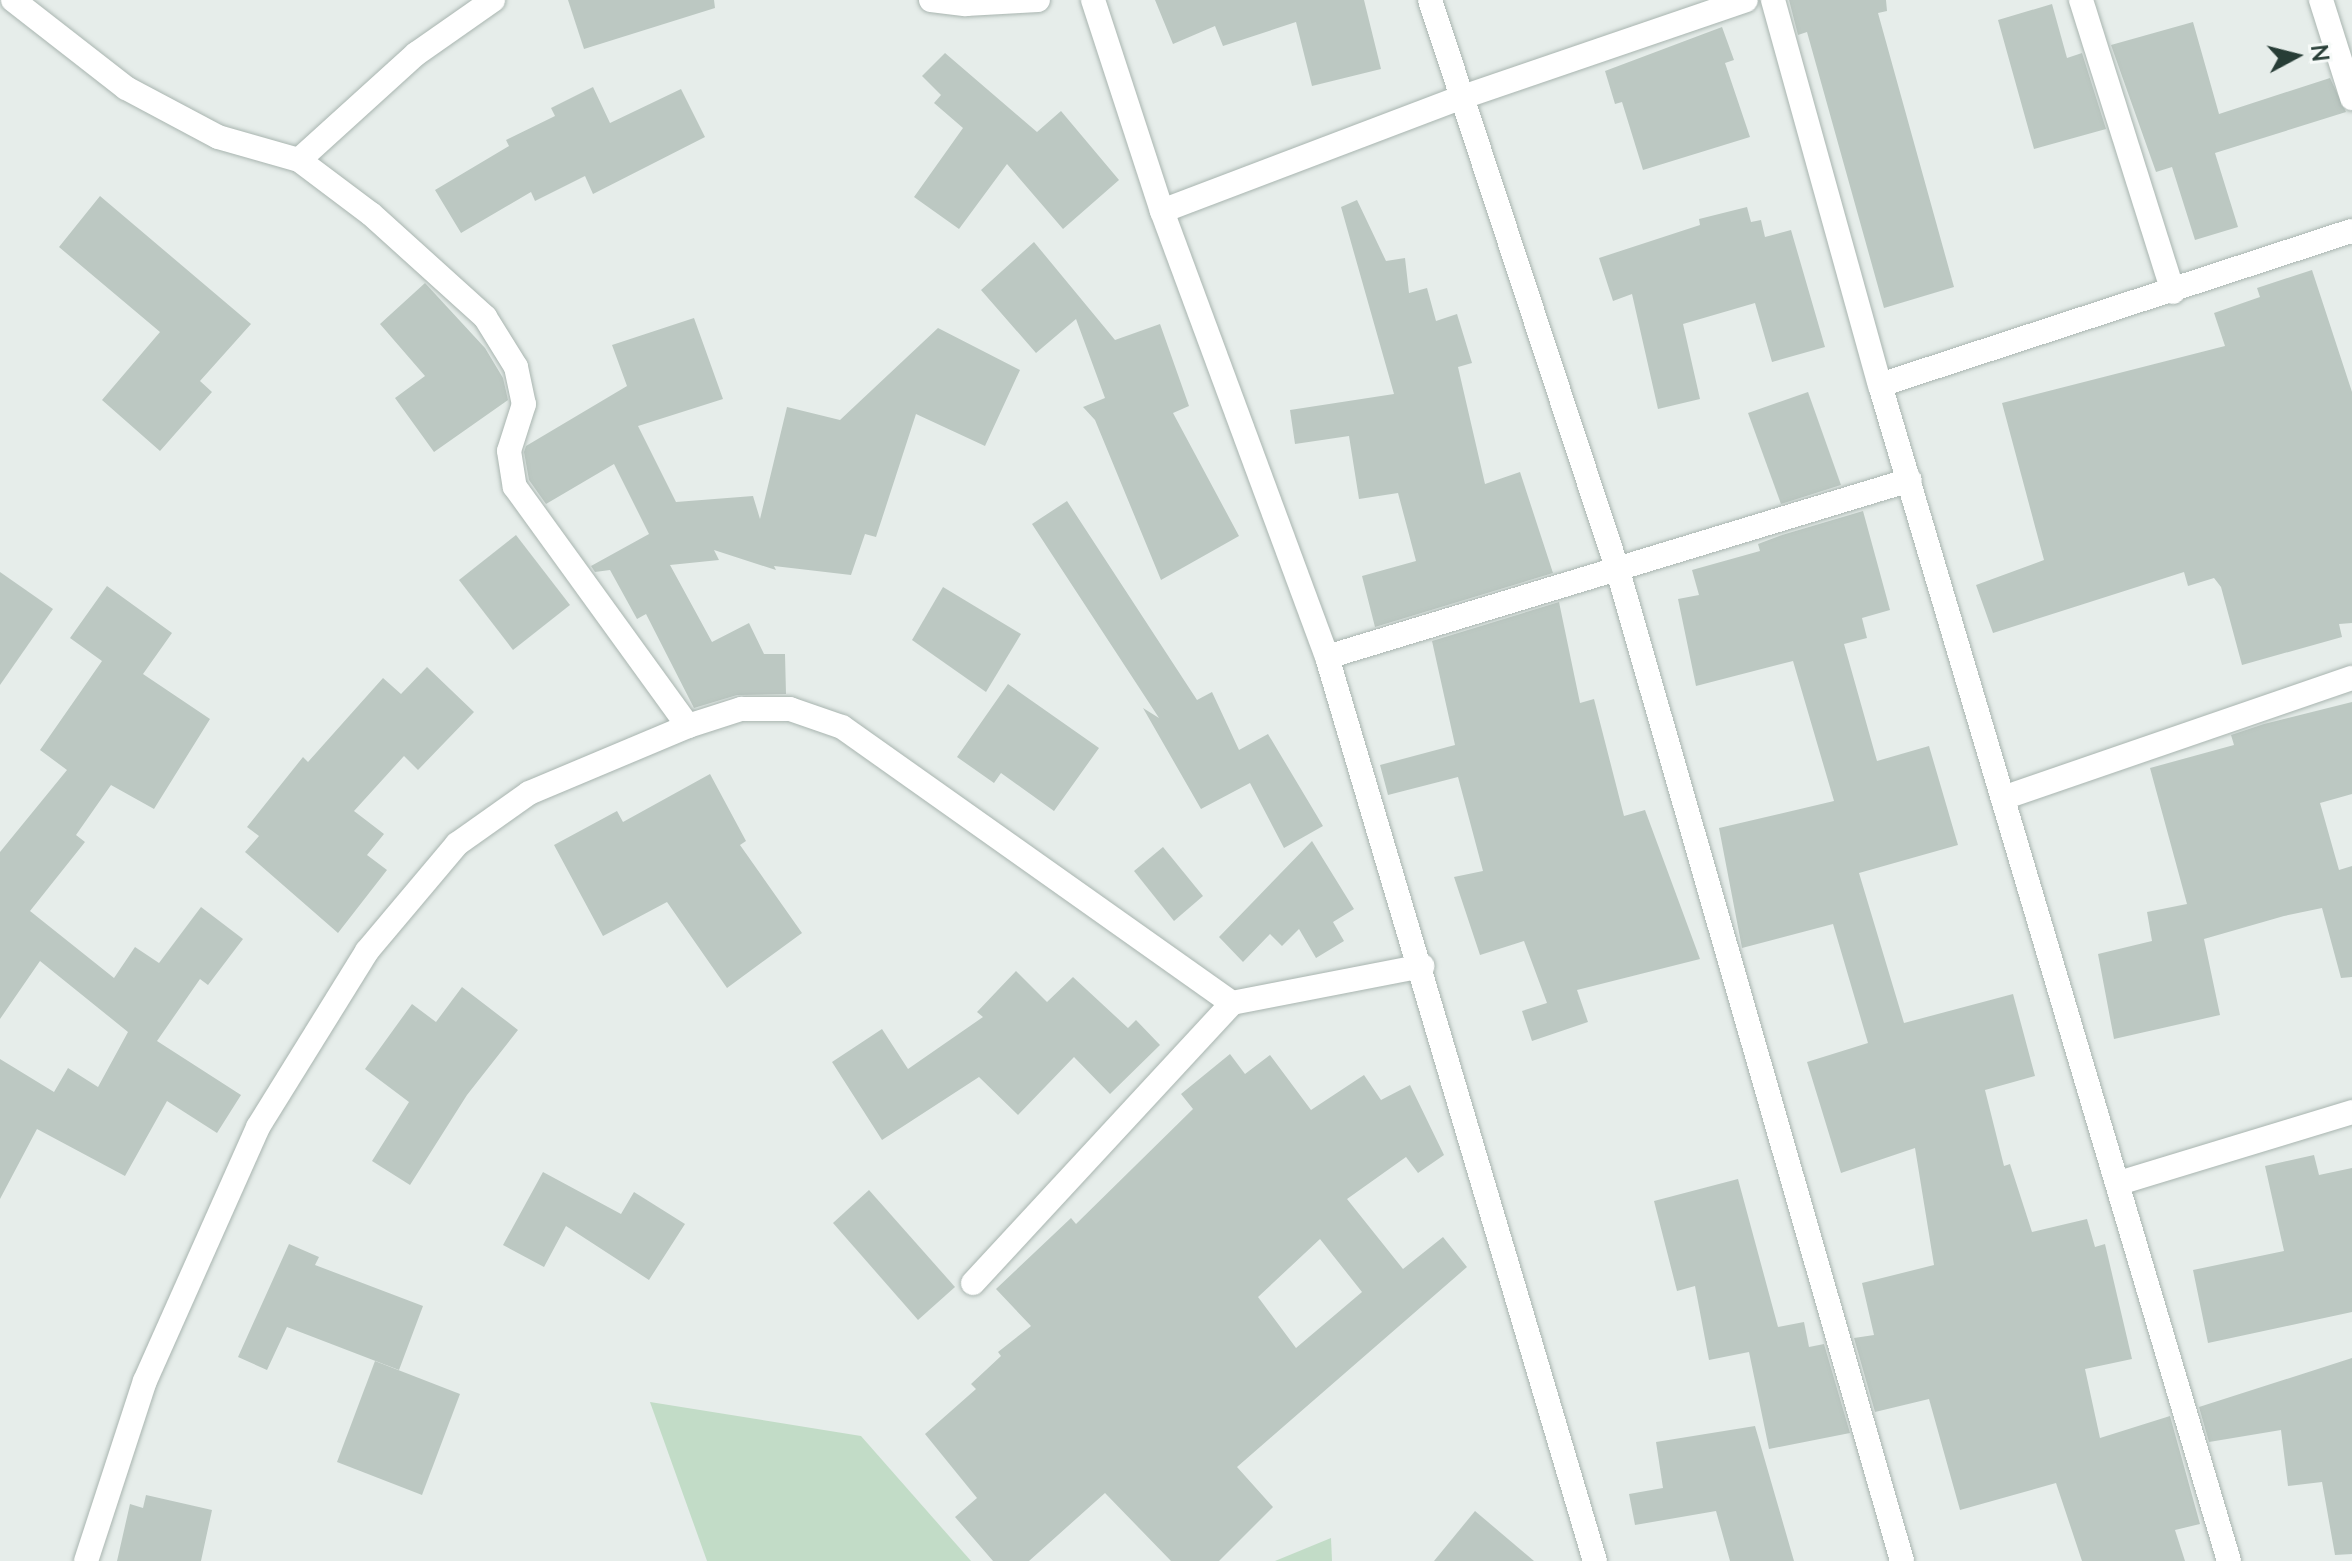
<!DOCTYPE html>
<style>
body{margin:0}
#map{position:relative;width:2352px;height:1561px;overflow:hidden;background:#e6edea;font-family:Lato,sans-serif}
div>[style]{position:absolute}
.green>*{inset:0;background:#c2dcc7}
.building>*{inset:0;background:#bcc8c2}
.roads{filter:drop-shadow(0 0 2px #a9b5b0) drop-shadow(0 0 2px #a9b5b0)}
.minor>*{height:24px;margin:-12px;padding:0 12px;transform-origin:12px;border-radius:12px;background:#fff}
span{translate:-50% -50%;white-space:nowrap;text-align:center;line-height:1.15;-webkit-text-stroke:6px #f6faf8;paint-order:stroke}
.north{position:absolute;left:2256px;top:16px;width:80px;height:80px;-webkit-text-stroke:6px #f6faf8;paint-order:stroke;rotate:83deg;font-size:22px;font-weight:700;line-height:32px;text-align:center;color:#273d36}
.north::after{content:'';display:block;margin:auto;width:28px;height:36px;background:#273d36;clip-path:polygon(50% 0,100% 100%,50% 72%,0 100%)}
</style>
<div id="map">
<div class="green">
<div style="clip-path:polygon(650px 1402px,861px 1436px,971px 1561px,707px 1561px)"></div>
<div style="clip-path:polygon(1331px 1538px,1332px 1561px,1275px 1561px)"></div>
</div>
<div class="building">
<div style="clip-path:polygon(568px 0,714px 0,715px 8px,584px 49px)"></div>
<div style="clip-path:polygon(1155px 0,1364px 0,1381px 69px,1312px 86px,1296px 22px,1223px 46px,1215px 26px,1173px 44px)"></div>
<div style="clip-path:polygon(1789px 0,1886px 0,1887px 11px,1878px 13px,1954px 287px,1884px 308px,1807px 32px,1798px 35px)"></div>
<div style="clip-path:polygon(2052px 4px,2067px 58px,2082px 53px,2106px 129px,2034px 149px,1998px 20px)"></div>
<div style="clip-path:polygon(2193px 22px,2219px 114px,2330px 78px,2346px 112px,2215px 153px,2238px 227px,2195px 240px,2172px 167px,2156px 172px,2111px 45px)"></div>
<div style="clip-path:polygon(1722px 27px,1734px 60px,1725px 63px,1750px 137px,1643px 170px,1622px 102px,1615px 104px,1605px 71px)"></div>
<div style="clip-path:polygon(945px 53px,1037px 132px,1061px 111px,1119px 180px,1063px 229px,1007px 164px,959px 229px,914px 197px,963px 128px,934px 103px,941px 95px,922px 76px)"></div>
<div style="clip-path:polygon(593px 87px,610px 123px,681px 89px,705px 137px,593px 194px,585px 176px,535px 201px,531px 192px,461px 233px,435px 190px,509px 146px,506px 140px,555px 116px,551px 108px)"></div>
<div style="clip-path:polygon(100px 196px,251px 324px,200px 381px,212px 392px,160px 451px,102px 400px,160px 332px,59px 247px)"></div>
<div style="clip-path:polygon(1357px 200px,1386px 261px,1405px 258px,1409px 293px,1427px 288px,1436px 321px,1457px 314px,1472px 363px,1458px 367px,1485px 484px,1520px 472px,1553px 573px,1375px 627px,1362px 576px,1416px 561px,1398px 493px,1359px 499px,1349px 436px,1295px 444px,1290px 410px,1394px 394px,1341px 207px)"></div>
<div style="clip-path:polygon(1747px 207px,1751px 222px,1761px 220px,1765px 237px,1791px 230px,1825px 347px,1772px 362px,1755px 303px,1683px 324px,1700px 399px,1658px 409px,1632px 294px,1613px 301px,1599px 258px,1700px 225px,1699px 219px)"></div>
<div style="clip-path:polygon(1034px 242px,1115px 340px,1160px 324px,1189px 406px,1173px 413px,1239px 536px,1161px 580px,1095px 420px,1083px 407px,1105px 398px,1076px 319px,1036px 353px,981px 290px)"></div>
<div style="clip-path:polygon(2312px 270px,2352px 392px,2352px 623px,2339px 624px,2342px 637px,2242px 665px,2221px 587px,2214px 578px,2188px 586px,2184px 572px,1993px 633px,1976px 585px,2044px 560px,2002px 403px,2225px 346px,2214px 313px,2260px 297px,2257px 288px)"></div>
<div style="clip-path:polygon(425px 283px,485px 348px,503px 378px,508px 400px,434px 452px,395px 398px,425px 376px,380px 324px)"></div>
<div style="clip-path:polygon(694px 318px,723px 399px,638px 426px,676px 502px,753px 496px,760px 519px,787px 407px,840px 420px,938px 328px,1020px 370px,985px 446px,916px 414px,876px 537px,865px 534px,851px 575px,774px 566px,776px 570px,714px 550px,719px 560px,670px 565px,712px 642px,749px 623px,764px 654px,785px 654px,786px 694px,737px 695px,694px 708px,646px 614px,637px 619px,610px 570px,595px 572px,591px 566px,649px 534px,614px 464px,546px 504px,529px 480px,524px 452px,526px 446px,627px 386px,612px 345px)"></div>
<div style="clip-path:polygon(1808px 392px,1841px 485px,1781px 504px,1748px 413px)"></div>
<div style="clip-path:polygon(1067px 501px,1197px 700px,1212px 692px,1239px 750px,1268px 734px,1323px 826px,1284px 848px,1250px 783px,1201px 809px,1143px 708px,1159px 718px,1032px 524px)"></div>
<div style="clip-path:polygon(1863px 511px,1890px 610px,1862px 618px,1867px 638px,1844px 644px,1877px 761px,1929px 746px,1958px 845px,1859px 873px,1904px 1023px,2013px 994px,2035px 1076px,1985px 1090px,2004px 1166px,2010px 1164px,2032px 1232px,2087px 1219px,2095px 1247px,2105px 1244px,2132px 1359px,2085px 1369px,2100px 1438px,2170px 1416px,2200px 1524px,2175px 1530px,2185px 1561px,2082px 1561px,2056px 1483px,1960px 1510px,1929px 1399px,1875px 1412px,1854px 1338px,1874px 1335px,1862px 1283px,1934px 1265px,1915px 1148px,1841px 1173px,1807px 1062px,1868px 1043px,1833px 924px,1742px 948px,1719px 828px,1834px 801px,1793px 661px,1696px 686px,1678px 599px,1699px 595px,1692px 570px,1760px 551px,1758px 544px,1782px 535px)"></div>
<div style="clip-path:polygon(516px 535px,570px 605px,513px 650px,459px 580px)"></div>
<div style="clip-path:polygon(0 572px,53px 609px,0 685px)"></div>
<div style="clip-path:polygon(107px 586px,172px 633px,143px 674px,210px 719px,154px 809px,111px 785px,76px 835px,85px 842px,30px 911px,114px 978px,135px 947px,159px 963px,201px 907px,243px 939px,208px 985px,200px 979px,157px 1041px,241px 1095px,217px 1133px,167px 1101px,125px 1176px,37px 1129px,0 1199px,0 1059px,54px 1092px,68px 1068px,98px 1087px,128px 1032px,40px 961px,0 1019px,0 852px,67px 770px,40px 750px,102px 661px,70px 638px)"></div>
<div style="clip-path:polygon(943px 587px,1021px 634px,986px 692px,912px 640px)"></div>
<div style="clip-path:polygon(1559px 602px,1580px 703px,1594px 699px,1624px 816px,1645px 810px,1700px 959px,1577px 990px,1588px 1022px,1532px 1041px,1522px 1011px,1547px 1003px,1524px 941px,1480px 955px,1454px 877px,1483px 871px,1458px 777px,1388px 795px,1380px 765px,1455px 745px,1432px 641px)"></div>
<div style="clip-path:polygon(427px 667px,474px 712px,418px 770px,404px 756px,354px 811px,384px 834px,367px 855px,387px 870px,338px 933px,245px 852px,259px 836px,247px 827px,303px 757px,308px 762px,383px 678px,401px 694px)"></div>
<div style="clip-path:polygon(1008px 684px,1099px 748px,1054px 811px,1001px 773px,994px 783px,957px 757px)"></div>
<div style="clip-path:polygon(2352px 702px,2352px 794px,2320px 803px,2339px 870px,2352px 866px,2352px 977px,2341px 978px,2322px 908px,2284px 916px,2204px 939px,2220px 1015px,2114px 1039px,2098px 954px,2152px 941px,2147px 912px,2187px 904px,2150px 768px,2234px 745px,2231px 735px,2264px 724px)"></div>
<div style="clip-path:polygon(710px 774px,746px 841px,740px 845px,802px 933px,727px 988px,667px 902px,603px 936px,554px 845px,617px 811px,623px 822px)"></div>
<div style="clip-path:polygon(1312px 841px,1354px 909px,1333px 922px,1344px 941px,1316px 958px,1299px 929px,1282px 946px,1270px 934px,1243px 962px,1219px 937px)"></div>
<div style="clip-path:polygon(1163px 847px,1203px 896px,1174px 921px,1134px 871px)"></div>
<div style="clip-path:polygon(1016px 971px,1047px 1002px,1073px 977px,1128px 1028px,1136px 1020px,1160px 1045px,1110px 1094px,1074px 1057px,1018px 1115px,979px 1077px,882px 1140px,832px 1062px,882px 1029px,908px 1069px,983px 1017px,977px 1012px)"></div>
<div style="clip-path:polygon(462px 987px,518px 1030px,467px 1095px,410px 1185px,372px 1161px,409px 1102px,365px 1069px,412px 1004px,436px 1022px)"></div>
<div style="clip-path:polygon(evenodd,1230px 1054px,1245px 1074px,1270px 1055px,1311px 1110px,1364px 1075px,1381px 1100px,1410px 1085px,1444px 1155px,1418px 1173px,1406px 1157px,1347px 1199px,1403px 1269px,1443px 1237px,1467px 1267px,1237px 1467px,1273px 1507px,1219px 1561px,1171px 1561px,1105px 1493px,1029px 1561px,993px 1561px,955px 1517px,977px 1498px,925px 1434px,976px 1389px,971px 1384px,1001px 1356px,998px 1352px,1031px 1326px,996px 1289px,1071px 1218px,1076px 1224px,1193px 1109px,1181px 1094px,1230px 1054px,1320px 1239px,1362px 1292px,1296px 1348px,1258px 1297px,1320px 1239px)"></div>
<div style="clip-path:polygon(2314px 1155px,2319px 1175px,2352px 1168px,2352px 1312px,2208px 1343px,2193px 1270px,2284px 1251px,2265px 1166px)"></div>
<div style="clip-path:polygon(543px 1172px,621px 1214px,634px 1192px,685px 1224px,649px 1280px,566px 1226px,544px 1267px,503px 1245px)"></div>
<div style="clip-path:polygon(1738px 1179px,1778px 1327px,1804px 1322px,1809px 1347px,1824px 1344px,1850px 1433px,1769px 1449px,1749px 1352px,1709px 1360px,1695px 1286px,1677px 1291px,1654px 1201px)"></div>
<div style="clip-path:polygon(869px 1190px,955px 1287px,918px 1320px,833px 1223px)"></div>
<div style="clip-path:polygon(289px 1244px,319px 1257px,315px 1265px,423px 1306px,399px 1370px,287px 1327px,267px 1370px,238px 1357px)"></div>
<div style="clip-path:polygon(2352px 1358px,2352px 1554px,2335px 1555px,2322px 1482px,2288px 1486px,2281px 1430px,2209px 1442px,2199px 1407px)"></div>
<div style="clip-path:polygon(375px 1361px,460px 1394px,422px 1495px,337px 1462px)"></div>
<div style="clip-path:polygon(1755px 1426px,1794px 1561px,1730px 1561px,1716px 1511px,1635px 1525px,1629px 1494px,1663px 1488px,1656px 1442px)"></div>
<div style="clip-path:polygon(146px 1495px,212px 1510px,201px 1561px,117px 1561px,130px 1504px,143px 1508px)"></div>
<div style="clip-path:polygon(1475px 1511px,1534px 1561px,1434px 1561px)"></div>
</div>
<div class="roads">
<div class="minor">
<div style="left:13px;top:0;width:143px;rotate:37.9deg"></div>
<div style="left:126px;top:88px;width:104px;rotate:28deg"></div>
<div style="left:218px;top:137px;width:84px;rotate:15.9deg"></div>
<div style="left:299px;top:160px;width:90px;rotate:36.9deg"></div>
<div style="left:371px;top:214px;width:154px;rotate:42.1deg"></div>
<div style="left:485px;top:317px;width:59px;rotate:58.2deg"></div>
<div style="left:516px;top:367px;width:38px;rotate:78deg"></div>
<div style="left:524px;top:404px;width:49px;rotate:107.7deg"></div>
<div style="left:509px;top:451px;width:36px;rotate:81deg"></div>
<div style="left:515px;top:487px;width:295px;rotate:54.1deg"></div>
<div style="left:931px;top:0;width:35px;rotate:7deg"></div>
<div style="left:966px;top:4px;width:72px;rotate:-3.2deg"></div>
<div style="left:1093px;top:0;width:222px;rotate:71.9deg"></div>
<div style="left:1162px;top:211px;width:476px;rotate:69.7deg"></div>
<div style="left:1327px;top:657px;width:943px;rotate:73.49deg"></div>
<div style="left:1430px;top:0;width:601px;rotate:71.78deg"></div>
<div style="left:1618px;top:571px;width:1030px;rotate:73.99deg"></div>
<div style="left:1773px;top:0;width:400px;rotate:74.5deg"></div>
<div style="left:1880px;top:385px;width:1227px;rotate:73.47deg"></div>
<div style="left:2081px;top:0;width:306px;rotate:72.5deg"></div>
<div style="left:2321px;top:0;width:103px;rotate:72.4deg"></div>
<div style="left:299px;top:160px;width:158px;rotate:-42.2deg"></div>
<div style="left:416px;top:54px;width:94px;rotate:-35deg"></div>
<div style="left:1162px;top:211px;width:319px;rotate:-20.8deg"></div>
<div style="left:1460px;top:98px;width:302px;rotate:-18.9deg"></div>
<div style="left:1880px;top:385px;width:496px;rotate:-18.1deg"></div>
<div style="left:1327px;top:657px;width:609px;rotate:-16.89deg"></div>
<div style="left:2003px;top:798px;width:369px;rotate:-19deg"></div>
<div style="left:2119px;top:1183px;width:244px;rotate:-16.9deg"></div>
<div style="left:973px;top:1283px;width:381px;rotate:-47.2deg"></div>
<div style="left:86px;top:1561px;width:189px;rotate:-71.9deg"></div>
<div style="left:145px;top:1381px;width:278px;rotate:-66deg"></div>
<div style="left:258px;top:1127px;width:207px;rotate:-58.2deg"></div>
<div style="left:367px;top:951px;width:140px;rotate:-49.9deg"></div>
<div style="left:457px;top:844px;width:88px;rotate:-35.3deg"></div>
<div style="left:529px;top:793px;width:173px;rotate:-22.8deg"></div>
<div style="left:688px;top:726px;width:56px;rotate:-17.8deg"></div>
<div style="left:741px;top:709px;width:49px"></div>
<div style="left:790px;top:709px;width:55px;rotate:19.1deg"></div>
<div style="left:842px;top:727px;width:478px;rotate:35.3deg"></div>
<div style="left:1232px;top:1003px;width:194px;rotate:-11deg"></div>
</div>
</div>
<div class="north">N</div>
</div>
